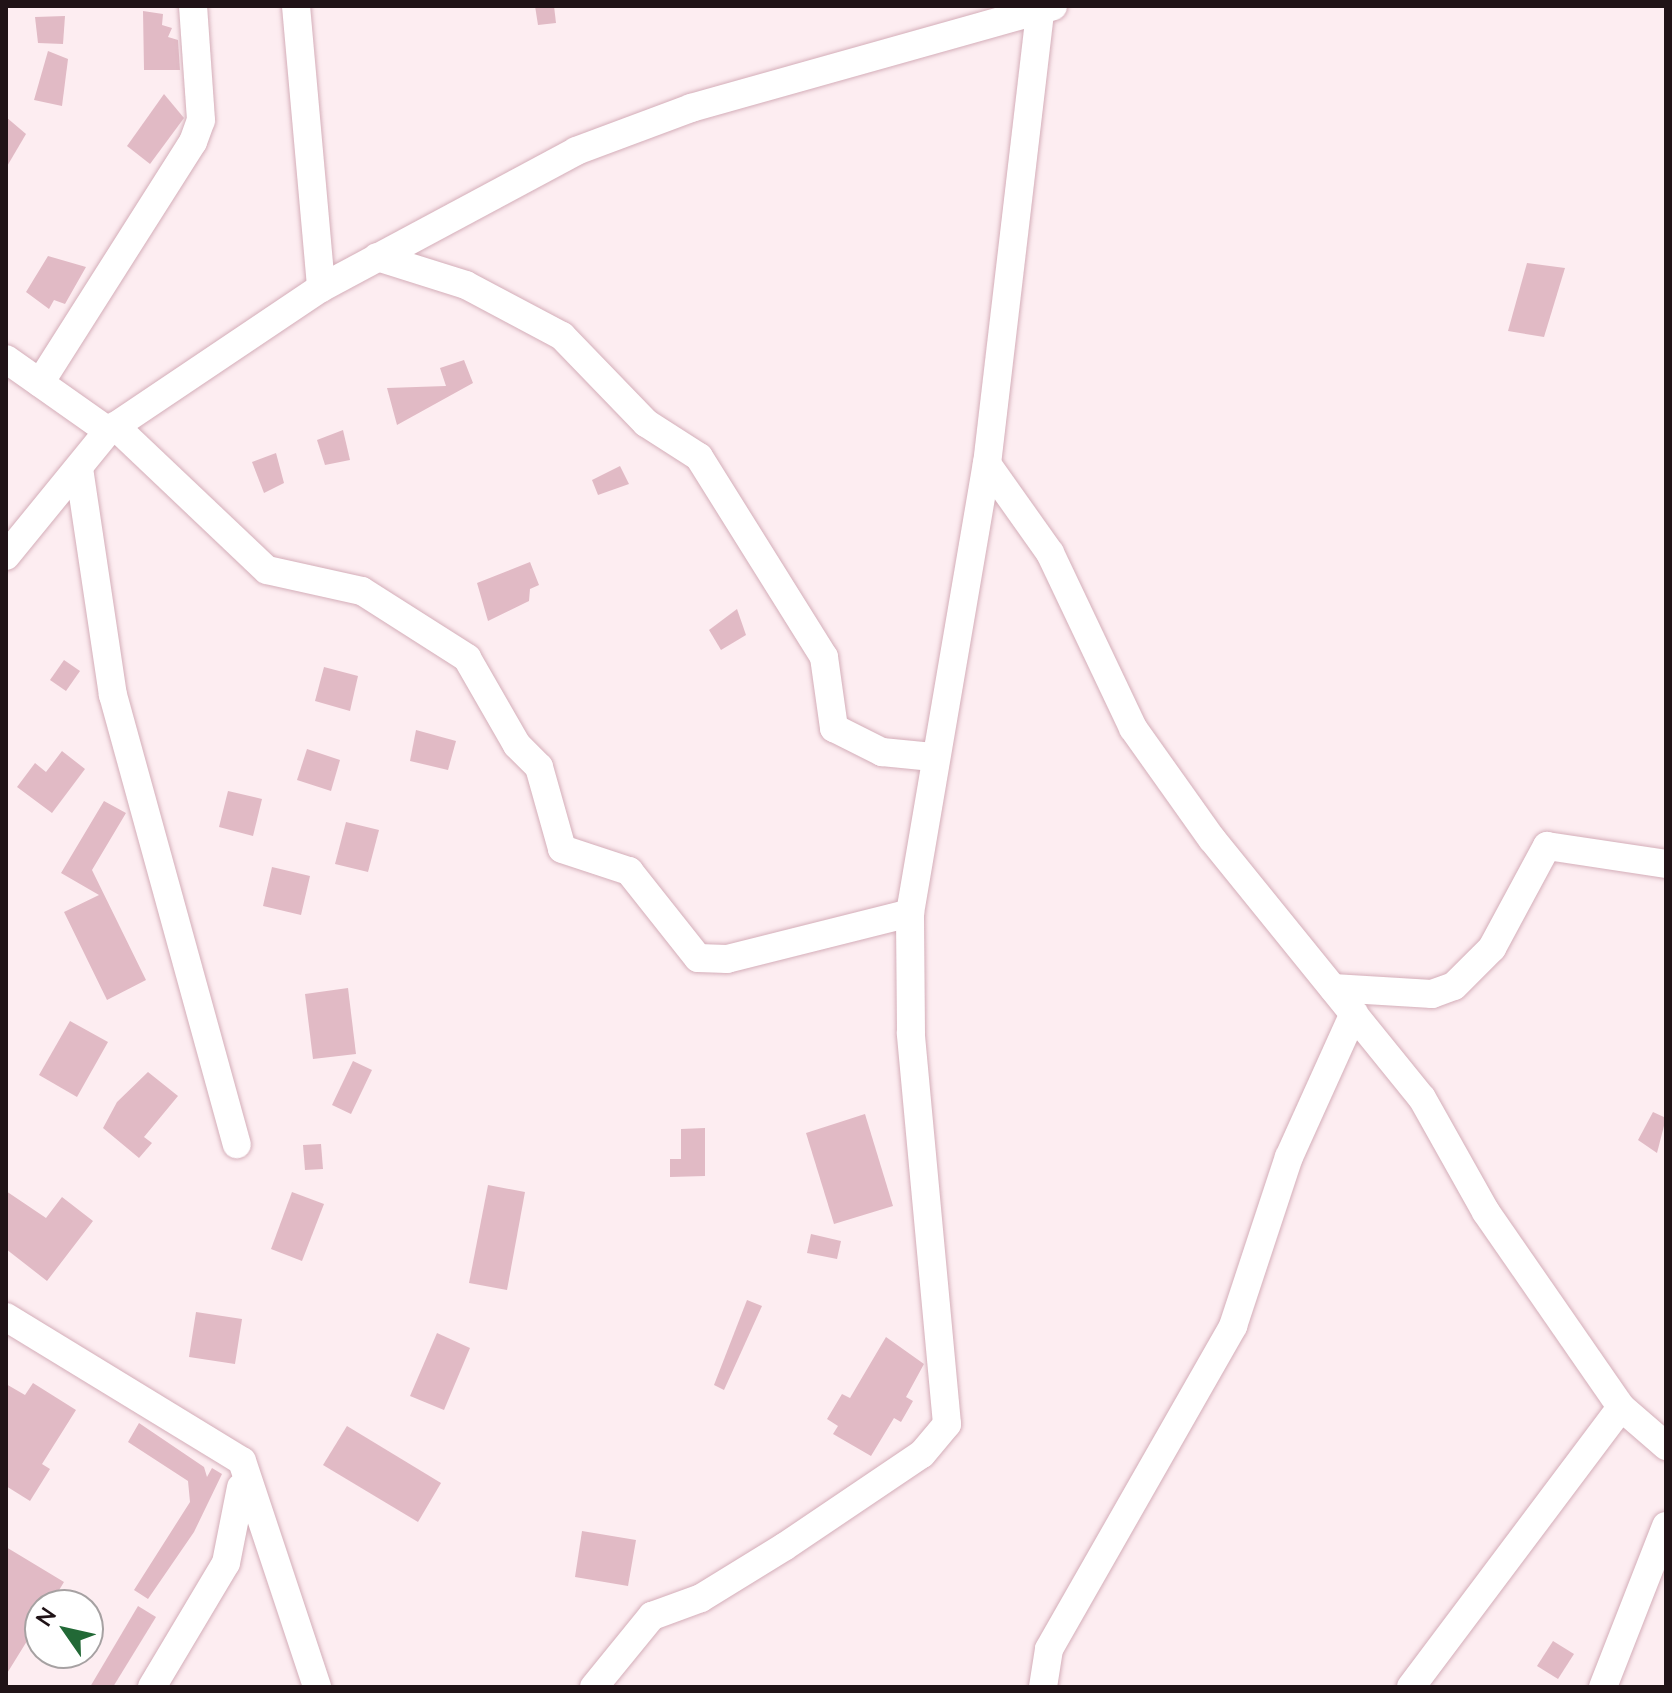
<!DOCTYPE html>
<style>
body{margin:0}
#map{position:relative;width:1672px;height:1693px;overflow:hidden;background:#fdedf1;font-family:Lato,sans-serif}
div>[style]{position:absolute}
.building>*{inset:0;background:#e1bac5}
.roads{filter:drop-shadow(0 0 2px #d4aeb9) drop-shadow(0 0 2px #d4aeb9)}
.street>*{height:28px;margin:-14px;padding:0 14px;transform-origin:14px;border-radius:14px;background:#fff}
span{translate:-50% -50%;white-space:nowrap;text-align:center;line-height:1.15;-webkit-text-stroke:7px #fff;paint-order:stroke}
.frame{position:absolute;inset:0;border:8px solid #201317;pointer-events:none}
.north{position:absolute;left:24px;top:1589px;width:80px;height:80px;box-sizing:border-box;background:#fff;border:2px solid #a6a1a2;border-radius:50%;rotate:304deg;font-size:22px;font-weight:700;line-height:32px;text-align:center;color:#201317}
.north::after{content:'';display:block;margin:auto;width:28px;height:36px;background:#226936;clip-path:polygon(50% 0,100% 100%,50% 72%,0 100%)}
</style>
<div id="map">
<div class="building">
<div style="clip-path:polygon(535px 6px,554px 6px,556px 23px,538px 25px)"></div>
<div style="clip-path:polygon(143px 11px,163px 14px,162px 25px,172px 28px,168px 37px,178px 40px,180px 70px,144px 70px)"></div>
<div style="clip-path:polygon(65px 16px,63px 44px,38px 43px,35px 17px)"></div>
<div style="clip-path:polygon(48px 51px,68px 59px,62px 106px,34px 100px)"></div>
<div style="clip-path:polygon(164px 94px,184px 118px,150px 164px,127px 146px)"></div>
<div style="clip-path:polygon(6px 117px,26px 134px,6px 168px)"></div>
<div style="clip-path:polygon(48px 256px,86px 267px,65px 304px,54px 300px,49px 309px,26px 292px)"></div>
<div style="clip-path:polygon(1527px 263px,1565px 268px,1544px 337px,1508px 331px)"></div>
<div style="clip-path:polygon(464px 360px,473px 383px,397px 425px,387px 388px,446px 386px,440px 368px)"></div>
<div style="clip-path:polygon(343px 430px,350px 460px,325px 465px,317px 440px)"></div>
<div style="clip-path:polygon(276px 453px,284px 483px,264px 493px,252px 462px)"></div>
<div style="clip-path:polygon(620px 466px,629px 484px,598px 495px,592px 480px)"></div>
<div style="clip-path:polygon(530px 562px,539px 585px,530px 589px,529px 601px,488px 621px,477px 583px)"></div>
<div style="clip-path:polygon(737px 609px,746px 635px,721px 650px,709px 630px)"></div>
<div style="clip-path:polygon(64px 660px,80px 671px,66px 691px,50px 680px)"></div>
<div style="clip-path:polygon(324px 667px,358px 676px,350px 711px,315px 701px)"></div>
<div style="clip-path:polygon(416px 730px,456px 741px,448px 770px,410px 761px)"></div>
<div style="clip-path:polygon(307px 749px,340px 760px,331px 791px,297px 780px)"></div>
<div style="clip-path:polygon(62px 751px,85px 769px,52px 813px,17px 787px,35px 763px,46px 772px)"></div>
<div style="clip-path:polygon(228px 791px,262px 799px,253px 836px,219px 827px)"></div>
<div style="clip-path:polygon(104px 801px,126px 813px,92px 870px,146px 980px,107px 1000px,64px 912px,99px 895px,61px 873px)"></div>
<div style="clip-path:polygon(346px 822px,379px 830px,368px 872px,335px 864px)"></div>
<div style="clip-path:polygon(272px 867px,310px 876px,301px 915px,263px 906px)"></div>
<div style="clip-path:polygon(348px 988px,356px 1054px,313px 1059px,305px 994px)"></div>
<div style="clip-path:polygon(70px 1021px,108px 1042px,77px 1097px,39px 1075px)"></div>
<div style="clip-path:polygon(353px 1061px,372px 1070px,351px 1114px,332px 1105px)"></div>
<div style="clip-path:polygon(148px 1072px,178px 1096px,144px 1137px,152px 1143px,139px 1158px,103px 1128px,117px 1102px)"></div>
<div style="clip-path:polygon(1653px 1112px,1666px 1118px,1657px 1153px,1638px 1140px)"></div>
<div style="clip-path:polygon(865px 1114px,893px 1206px,834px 1224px,806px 1133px)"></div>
<div style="clip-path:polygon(705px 1128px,705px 1176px,670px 1177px,670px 1159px,681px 1159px,681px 1129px)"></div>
<div style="clip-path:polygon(321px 1144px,323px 1169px,305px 1170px,303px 1145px)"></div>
<div style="clip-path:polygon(488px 1185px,525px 1192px,507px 1290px,469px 1283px)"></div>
<div style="clip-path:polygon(6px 1191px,46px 1218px,62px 1197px,93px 1221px,47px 1281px,6px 1249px)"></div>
<div style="clip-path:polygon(292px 1192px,324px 1204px,302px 1261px,271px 1249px)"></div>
<div style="clip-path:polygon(811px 1234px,841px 1241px,837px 1259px,807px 1253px)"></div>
<div style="clip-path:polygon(747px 1300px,762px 1306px,724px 1390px,714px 1385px)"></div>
<div style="clip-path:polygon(196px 1312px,242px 1319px,235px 1364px,189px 1357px)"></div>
<div style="clip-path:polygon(437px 1333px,470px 1348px,444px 1410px,410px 1396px)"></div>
<div style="clip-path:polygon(886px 1337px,924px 1364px,906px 1397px,913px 1401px,901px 1422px,894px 1418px,871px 1456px,833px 1434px,838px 1426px,827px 1419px,842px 1394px,850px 1398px)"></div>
<div style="clip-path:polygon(33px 1383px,76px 1410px,42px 1464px,50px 1469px,30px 1501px,6px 1486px,6px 1384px,25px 1395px)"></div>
<div style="clip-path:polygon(139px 1423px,204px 1467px,207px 1477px,212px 1468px,222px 1474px,194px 1532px,148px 1599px,134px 1590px,190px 1502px,188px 1481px,128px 1442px)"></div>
<div style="clip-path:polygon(347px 1426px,441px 1483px,418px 1522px,323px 1465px)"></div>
<div style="clip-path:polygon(582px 1531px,636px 1540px,628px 1586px,575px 1577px)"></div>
<div style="clip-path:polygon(6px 1547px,64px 1582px,50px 1605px,40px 1605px,40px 1620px,6px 1675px)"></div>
<div style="clip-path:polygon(138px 1606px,156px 1617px,113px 1687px,90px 1687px)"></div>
<div style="clip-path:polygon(1553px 1641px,1574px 1654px,1558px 1679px,1537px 1666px)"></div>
</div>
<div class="roads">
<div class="street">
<div style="left:296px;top:6px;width:283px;rotate:84.9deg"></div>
<div style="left:377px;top:257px;width:93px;rotate:17.5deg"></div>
<div style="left:466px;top:285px;width:109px;rotate:28deg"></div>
<div style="left:562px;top:336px;width:121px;rotate:46deg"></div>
<div style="left:646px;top:423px;width:63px;rotate:32.7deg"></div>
<div style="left:699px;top:457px;width:236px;rotate:58deg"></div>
<div style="left:824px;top:657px;width:72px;rotate:82deg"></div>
<div style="left:834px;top:728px;width:54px;rotate:26.6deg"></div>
<div style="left:882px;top:752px;width:51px;rotate:5.6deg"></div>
<div style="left:6px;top:359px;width:125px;rotate:35.2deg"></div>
<div style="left:108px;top:431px;width:257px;rotate:-33.9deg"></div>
<div style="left:321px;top:288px;width:289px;rotate:-28.2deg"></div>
<div style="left:576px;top:151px;width:123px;rotate:-20.5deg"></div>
<div style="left:691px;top:108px;width:376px;rotate:-15.7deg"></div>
<div style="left:40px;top:383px;width:285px;rotate:-57.6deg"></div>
<div style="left:193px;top:142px;width:23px;rotate:-70deg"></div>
<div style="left:201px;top:120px;width:114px;rotate:-94deg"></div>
<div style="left:115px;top:426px;width:209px;rotate:43.5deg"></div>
<div style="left:267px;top:570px;width:97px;rotate:12.5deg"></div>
<div style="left:362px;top:591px;width:125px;rotate:32.5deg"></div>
<div style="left:467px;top:658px;width:100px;rotate:60.1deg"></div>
<div style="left:517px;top:745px;width:31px;rotate:45deg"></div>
<div style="left:539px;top:767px;width:85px;rotate:74.3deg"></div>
<div style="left:562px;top:849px;width:71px;rotate:18.2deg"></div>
<div style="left:629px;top:871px;width:111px;rotate:51.6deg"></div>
<div style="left:698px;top:958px;width:29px;rotate:2deg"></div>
<div style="left:727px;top:959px;width:189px;rotate:-14.1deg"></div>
<div style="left:987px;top:464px;width:109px;rotate:54.7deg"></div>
<div style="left:1050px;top:553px;width:194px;rotate:64.6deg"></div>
<div style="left:1133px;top:728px;width:136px;rotate:54.6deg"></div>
<div style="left:1212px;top:839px;width:333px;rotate:51deg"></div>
<div style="left:1422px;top:1098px;width:131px;rotate:60.7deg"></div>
<div style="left:1486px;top:1212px;width:237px;rotate:55.3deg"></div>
<div style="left:1621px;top:1407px;width:60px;rotate:40.9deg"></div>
<div style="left:79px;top:468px;width:230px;rotate:81.5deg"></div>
<div style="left:113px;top:695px;width:466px;rotate:74.6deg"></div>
<div style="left:6px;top:556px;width:161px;rotate:-50.8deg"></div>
<div style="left:1333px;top:988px;width:99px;rotate:3.5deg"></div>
<div style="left:1432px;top:994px;width:23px;rotate:-20deg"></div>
<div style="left:1454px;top:986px;width:54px;rotate:-45deg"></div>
<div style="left:1492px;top:948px;width:116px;rotate:-61.7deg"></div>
<div style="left:1547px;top:846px;width:120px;rotate:8.6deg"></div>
<div style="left:6px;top:1317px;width:276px;rotate:31.4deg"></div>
<div style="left:242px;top:1461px;width:238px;rotate:71.6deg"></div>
<div style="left:152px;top:1687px;width:144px;rotate:-59.2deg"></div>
<div style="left:226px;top:1563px;width:77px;rotate:-78.8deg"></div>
<div style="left:594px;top:1687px;width:92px;rotate:-50.8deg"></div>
<div style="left:652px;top:1616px;width:52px;rotate:-20.2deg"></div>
<div style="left:701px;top:1598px;width:97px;rotate:-31.6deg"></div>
<div style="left:784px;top:1547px;width:166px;rotate:-34deg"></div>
<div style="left:922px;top:1454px;width:39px;rotate:-50deg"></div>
<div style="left:947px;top:1424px;width:393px;rotate:-95.3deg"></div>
<div style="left:911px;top:1033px;width:120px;rotate:-90.5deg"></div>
<div style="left:910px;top:913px;width:456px;rotate:-80.3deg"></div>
<div style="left:987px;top:464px;width:454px;rotate:-83.3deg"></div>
<div style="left:1043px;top:1687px;width:38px;rotate:-81deg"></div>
<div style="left:1049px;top:1649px;width:372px;rotate:-60.3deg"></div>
<div style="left:1233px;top:1326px;width:178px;rotate:-71.7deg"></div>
<div style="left:1289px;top:1157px;width:158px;rotate:-65.7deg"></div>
<div style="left:1411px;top:1687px;width:350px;rotate:-53.1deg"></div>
<div style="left:1603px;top:1687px;width:173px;rotate:-68.6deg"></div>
</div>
</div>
<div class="frame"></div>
<div class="north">N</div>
</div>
